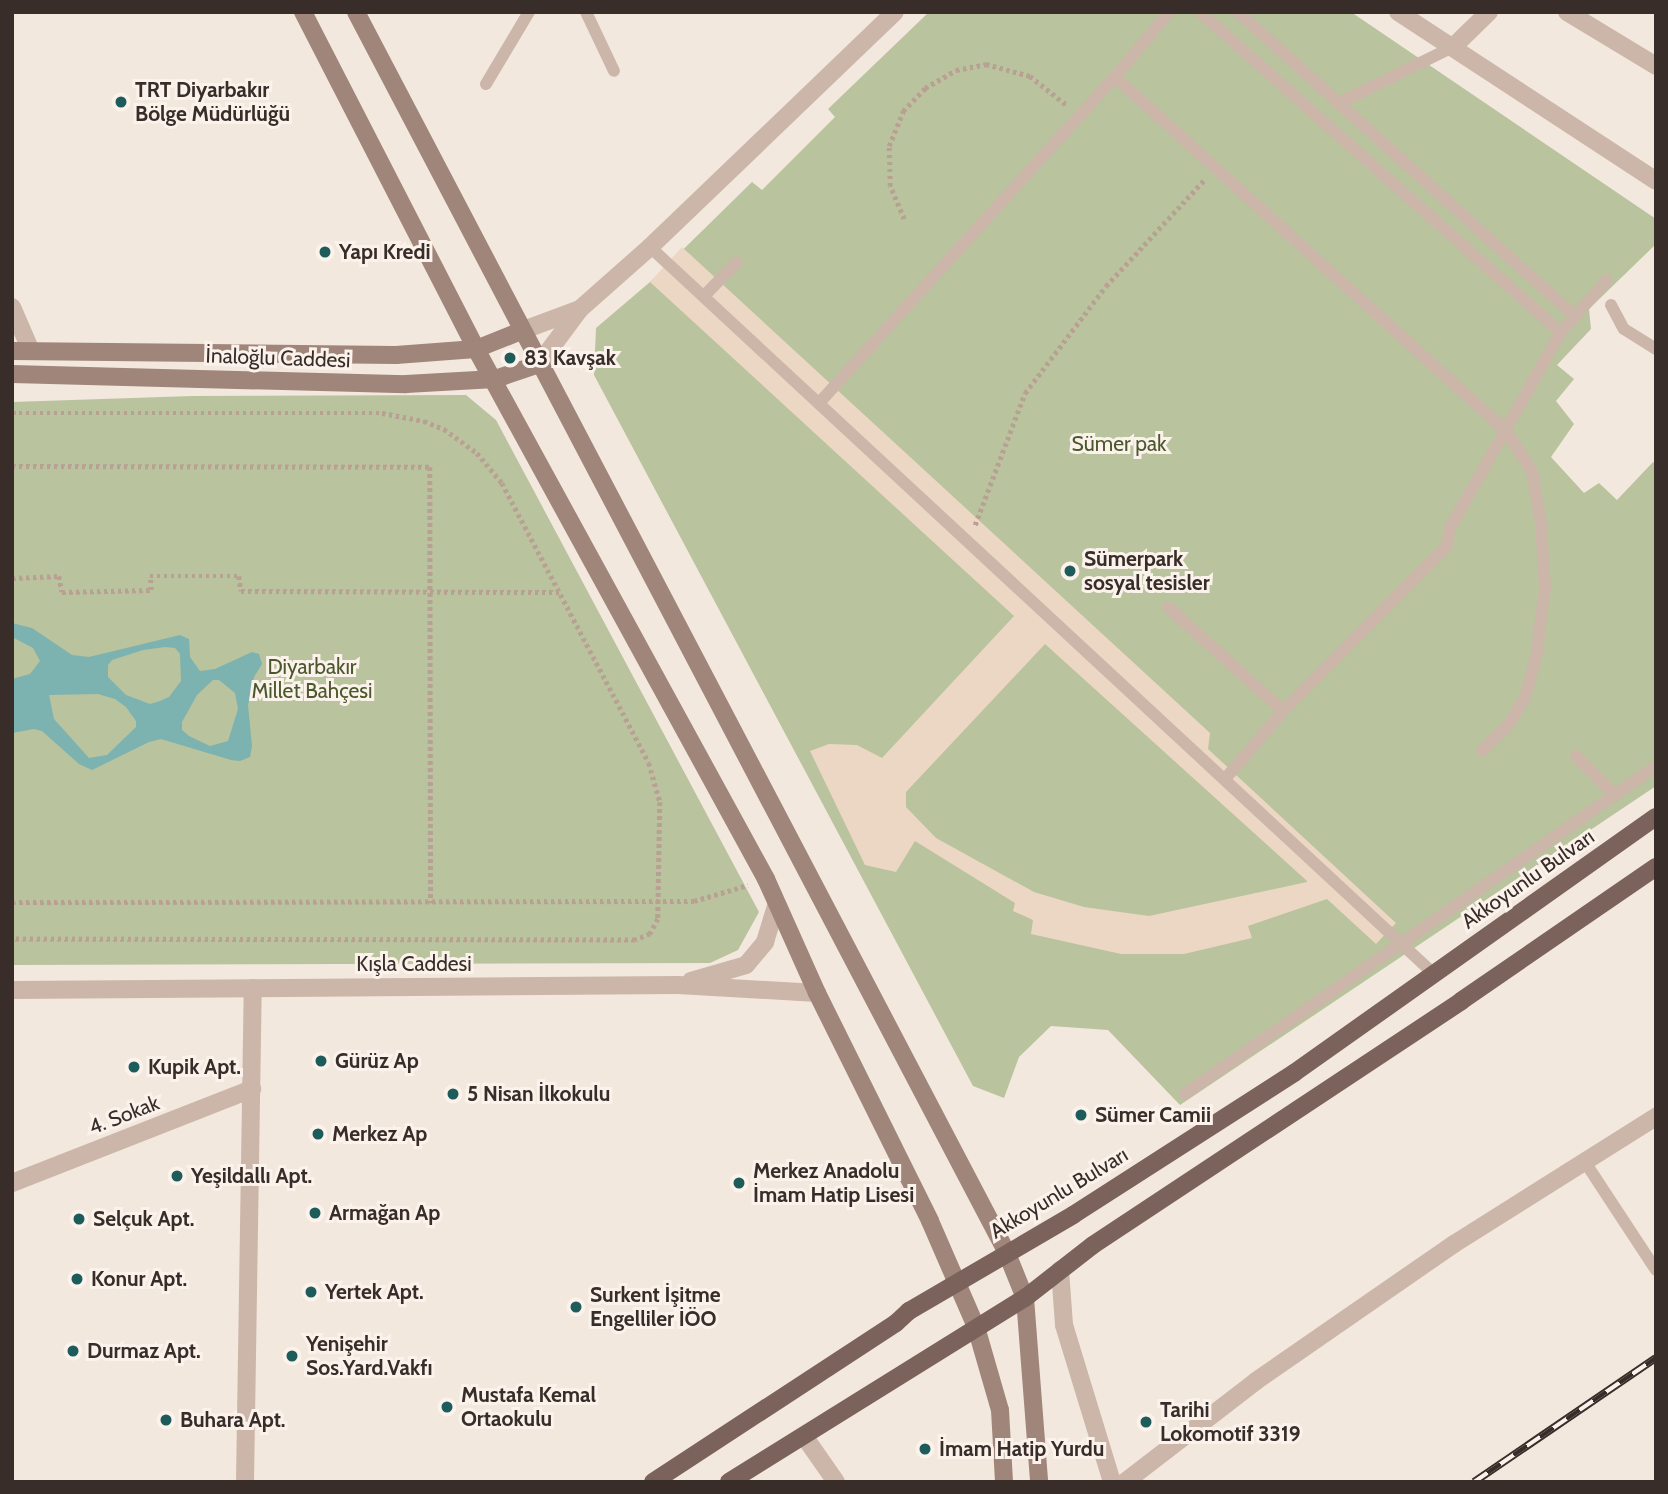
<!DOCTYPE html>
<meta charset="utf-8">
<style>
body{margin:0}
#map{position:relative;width:1668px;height:1494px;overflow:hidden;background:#f3e8de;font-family:Cabin,sans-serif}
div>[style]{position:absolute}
.green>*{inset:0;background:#b9c39d}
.plaza>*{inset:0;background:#ecd7c4}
.water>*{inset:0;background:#7cb2b0}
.path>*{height:4.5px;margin-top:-2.25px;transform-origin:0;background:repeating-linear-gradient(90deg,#b8a093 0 3.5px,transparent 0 7px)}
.service>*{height:12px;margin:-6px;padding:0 6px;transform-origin:6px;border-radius:6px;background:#ccb6a9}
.minor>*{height:18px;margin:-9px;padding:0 9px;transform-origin:9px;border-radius:9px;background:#ccb6a9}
.tertiary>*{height:18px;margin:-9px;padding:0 9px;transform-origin:9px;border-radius:9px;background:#ccb6a9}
.secondary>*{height:18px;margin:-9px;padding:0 9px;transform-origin:9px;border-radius:9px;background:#a0857a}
.primary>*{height:18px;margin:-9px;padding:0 9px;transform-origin:9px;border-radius:9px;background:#7b625a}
.rail>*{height:8px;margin-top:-4px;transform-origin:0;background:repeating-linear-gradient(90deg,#fbf2eb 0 16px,#392d29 0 32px);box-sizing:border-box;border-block:2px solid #392d29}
.dots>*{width:19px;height:19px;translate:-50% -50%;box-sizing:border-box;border:4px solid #fbf2eb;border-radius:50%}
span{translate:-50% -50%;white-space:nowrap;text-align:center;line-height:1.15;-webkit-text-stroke:6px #fbf2eb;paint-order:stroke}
.poi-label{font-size:21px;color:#392d29;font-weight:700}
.left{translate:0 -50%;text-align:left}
.street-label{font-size:21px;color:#392d29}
.park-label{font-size:21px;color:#4b582c}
.frame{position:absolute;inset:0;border:14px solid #392d29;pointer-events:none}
</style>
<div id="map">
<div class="green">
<div style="clip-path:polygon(929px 12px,1351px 12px,1656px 219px,1656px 244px,1589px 309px,1591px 329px,1557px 365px,1574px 379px,1556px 401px,1574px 424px,1551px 457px,1584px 493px,1599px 483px,1617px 500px,1653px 462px,1656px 465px,1656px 786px,1180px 1105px,1108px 1030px,1051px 1026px,1019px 1057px,1004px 1098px,973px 1086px,594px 375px,596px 328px,650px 282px,752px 182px,762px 190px,835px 117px,828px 109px)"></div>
<div style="clip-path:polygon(466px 395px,496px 420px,759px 912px,738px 950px,710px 963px,12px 965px,12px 402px,192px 396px)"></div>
</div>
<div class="plaza">
<div style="clip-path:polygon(evenodd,682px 247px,1210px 733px,1208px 749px,1396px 923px,1376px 944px,1327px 899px,1248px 926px,1252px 938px,1184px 954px,1121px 954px,1031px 934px,1033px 920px,1013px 911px,1015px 903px,915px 841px,896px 872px,865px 865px,810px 751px,829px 744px,857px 745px,882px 758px,1014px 616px,650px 282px,682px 247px,1045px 644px,1307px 881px,1307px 882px,1149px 916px,1084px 907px,1034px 892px,936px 838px,906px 807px,906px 792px,1045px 644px)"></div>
</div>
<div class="water">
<div style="clip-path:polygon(evenodd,12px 623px,32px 628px,72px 655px,89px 657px,180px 635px,189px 639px,190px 657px,200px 671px,215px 669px,252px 652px,259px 654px,262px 664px,254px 677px,248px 705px,252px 746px,250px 757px,240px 761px,231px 760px,161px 739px,149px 742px,92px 770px,79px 764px,42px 731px,34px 729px,12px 733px,12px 679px,30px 674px,40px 661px,33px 648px,12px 637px,12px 623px,165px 647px,175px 648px,180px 654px,181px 681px,169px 697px,160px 701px,150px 704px,126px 695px,108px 677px,108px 665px,112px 660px,143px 650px,165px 647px,12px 623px,213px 680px,219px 680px,235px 693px,238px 709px,228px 741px,210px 746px,189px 736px,182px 730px,182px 722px,197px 695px,213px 680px,12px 623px,98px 694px,115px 699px,126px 707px,136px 721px,136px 727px,107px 755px,89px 758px,54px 719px,49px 695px,98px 694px)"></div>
</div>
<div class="path">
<div style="left:904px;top:219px;width:36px;rotate:-113deg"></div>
<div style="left:890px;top:186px;width:40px;rotate:-91.4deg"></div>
<div style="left:889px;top:146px;width:38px;rotate:-68deg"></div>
<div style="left:903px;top:111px;width:32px;rotate:-46deg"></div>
<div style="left:925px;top:88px;width:36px;rotate:-30deg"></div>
<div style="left:956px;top:70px;width:31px;rotate:-11deg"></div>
<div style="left:986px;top:64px;width:46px;rotate:15.3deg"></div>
<div style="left:1030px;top:76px;width:48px;rotate:38.3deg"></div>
<div style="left:12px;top:413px;width:370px"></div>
<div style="left:382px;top:413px;width:43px;rotate:10.8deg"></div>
<div style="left:424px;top:421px;width:22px;rotate:22deg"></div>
<div style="left:444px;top:429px;width:41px;rotate:36deg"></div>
<div style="left:477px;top:453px;width:39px;rotate:50deg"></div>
<div style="left:502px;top:483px;width:316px;rotate:62.3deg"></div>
<div style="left:649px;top:763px;width:41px;rotate:74.2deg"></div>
<div style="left:660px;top:802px;width:117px;rotate:91deg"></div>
<div style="left:658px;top:919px;width:17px;rotate:118deg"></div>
<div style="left:650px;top:934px;width:16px;rotate:158deg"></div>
<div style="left:635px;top:940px;width:623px;rotate:-179.91deg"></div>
<div style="left:12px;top:466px;width:418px;rotate:0.1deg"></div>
<div style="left:430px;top:467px;width:436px;rotate:89.9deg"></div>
<div style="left:975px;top:525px;width:141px;rotate:-69.3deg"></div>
<div style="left:1025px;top:393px;width:134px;rotate:-52.9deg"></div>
<div style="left:1106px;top:286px;width:147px;rotate:-47.2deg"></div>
<div style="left:12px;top:578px;width:47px;rotate:-2.4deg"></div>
<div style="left:59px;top:576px;width:16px;rotate:79deg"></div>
<div style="left:62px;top:592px;width:89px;rotate:-1.3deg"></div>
<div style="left:151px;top:590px;width:14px;rotate:-94deg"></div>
<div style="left:150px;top:576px;width:89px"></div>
<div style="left:239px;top:576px;width:15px;rotate:82deg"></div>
<div style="left:241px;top:591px;width:318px;rotate:0.2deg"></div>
<div style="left:12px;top:902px;width:682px;rotate:-0.08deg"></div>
<div style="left:694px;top:901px;width:56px;rotate:-16.5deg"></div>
</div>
<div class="service">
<div style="left:586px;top:12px;width:65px;rotate:64.6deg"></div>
<div style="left:1200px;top:12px;width:482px;rotate:41.6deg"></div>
<div style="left:1238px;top:12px;width:454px;rotate:42.1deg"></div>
<div style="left:1115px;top:77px;width:529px;rotate:42.16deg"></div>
<div style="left:1507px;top:432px;width:46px;rotate:57.3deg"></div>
<div style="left:1532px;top:471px;width:52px;rotate:80deg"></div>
<div style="left:1541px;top:522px;width:67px;rotate:86.6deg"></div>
<div style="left:1545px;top:589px;width:69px;rotate:97.5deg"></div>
<div style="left:1536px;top:657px;width:42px;rotate:105deg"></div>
<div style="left:1525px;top:698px;width:31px;rotate:122deg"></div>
<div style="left:1509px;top:724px;width:38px;rotate:135deg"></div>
<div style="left:486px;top:84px;width:84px;rotate:-59.2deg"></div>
<div style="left:1339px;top:103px;width:127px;rotate:-26.2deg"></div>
<div style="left:650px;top:247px;width:1069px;rotate:42.84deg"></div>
<div style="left:704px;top:296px;width:47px;rotate:-45.9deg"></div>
<div style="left:1611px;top:305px;width:27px;rotate:62deg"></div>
<div style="left:1624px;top:329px;width:38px;rotate:32deg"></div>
<div style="left:820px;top:402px;width:439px;rotate:-47.8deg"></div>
<div style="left:1115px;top:77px;width:85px;rotate:-50.3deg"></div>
<div style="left:1168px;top:607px;width:155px;rotate:42.1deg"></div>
<div style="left:1576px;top:756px;width:54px;rotate:45deg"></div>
<div style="left:1225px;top:779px;width:89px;rotate:-49.5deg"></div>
<div style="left:1283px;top:711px;width:233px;rotate:-45.2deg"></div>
<div style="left:1447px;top:546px;width:18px;rotate:-81deg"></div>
<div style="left:1450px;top:528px;width:225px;rotate:-60.5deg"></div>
<div style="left:1561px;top:332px;width:69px;rotate:-48.5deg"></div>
<div style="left:1185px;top:1094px;width:574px;rotate:-34.85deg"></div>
<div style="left:1585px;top:1162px;width:129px;rotate:56.7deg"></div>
</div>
<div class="minor">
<div style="left:1398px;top:12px;width:308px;rotate:33.2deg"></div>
<div style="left:1567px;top:12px;width:104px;rotate:31.2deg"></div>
<div style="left:1453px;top:47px;width:50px;rotate:-44.2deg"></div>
<div style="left:12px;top:307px;width:48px;rotate:66.6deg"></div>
<div style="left:521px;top:331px;width:63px;rotate:-20.4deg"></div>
<div style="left:580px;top:309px;width:94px;rotate:-41.5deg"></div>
<div style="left:650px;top:247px;width:339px;rotate:-43.8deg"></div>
<div style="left:539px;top:364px;width:69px;rotate:-53.3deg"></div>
<div style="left:12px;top:1183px;width:258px;rotate:-21.4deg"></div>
<div style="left:1060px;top:1270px;width:55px;rotate:85.8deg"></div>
<div style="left:1064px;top:1325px;width:164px;rotate:73deg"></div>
<div style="left:804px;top:1436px;width:56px;rotate:55.2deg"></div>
<div style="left:245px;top:1482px;width:494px;rotate:-89.1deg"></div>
<div style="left:1125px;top:1482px;width:165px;rotate:-37.6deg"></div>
<div style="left:1256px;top:1381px;width:241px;rotate:-34.7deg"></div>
<div style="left:1454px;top:1244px;width:239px;rotate:-32.2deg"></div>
</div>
<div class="tertiary">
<div style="left:691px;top:981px;width:57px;rotate:-16.2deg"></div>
<div style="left:746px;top:965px;width:30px;rotate:-50deg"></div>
<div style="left:765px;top:942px;width:39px;rotate:-73deg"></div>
<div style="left:12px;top:990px;width:666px;rotate:-0.43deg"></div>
<div style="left:678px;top:985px;width:139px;rotate:3.3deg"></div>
</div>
<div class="secondary">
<div style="left:303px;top:12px;width:379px;rotate:62.8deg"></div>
<div style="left:476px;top:349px;width:604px;rotate:61.31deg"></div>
<div style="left:766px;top:879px;width:125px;rotate:65.9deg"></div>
<div style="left:817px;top:993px;width:254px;rotate:63.6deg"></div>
<div style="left:930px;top:1221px;width:116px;rotate:66.5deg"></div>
<div style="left:976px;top:1327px;width:86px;rotate:73.9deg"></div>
<div style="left:1000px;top:1410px;width:72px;rotate:86.8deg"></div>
<div style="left:356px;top:12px;width:1399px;rotate:62.32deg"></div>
<div style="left:1006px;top:1251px;width:51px;rotate:68deg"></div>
<div style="left:1025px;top:1298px;width:185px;rotate:85.6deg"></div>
<div style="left:12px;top:351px;width:384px;rotate:0.6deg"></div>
<div style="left:396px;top:355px;width:80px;rotate:-4.3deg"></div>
<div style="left:476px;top:349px;width:48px;rotate:-21.8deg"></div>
<div style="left:12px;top:374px;width:394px;rotate:1.5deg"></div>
<div style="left:406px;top:384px;width:89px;rotate:-3.2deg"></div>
<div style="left:495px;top:379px;width:46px;rotate:-18.8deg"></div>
</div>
<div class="primary">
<div style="left:653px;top:1482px;width:290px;rotate:-33.2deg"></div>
<div style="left:896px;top:1323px;width:18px;rotate:-43deg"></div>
<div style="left:909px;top:1311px;width:190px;rotate:-30.3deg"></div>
<div style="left:1073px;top:1215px;width:263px;rotate:-32.7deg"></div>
<div style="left:1294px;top:1073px;width:443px;rotate:-35.3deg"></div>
<div style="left:729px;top:1482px;width:349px;rotate:-31.9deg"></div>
<div style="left:1025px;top:1298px;width:86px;rotate:-37.9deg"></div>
<div style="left:1093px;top:1245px;width:442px;rotate:-33.5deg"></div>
<div style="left:1461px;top:1001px;width:237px;rotate:-34.5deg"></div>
</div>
<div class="rail">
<div style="left:1474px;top:1482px;width:220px;rotate:-34.3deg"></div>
</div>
<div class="dots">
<div style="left:121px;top:102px;background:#1d5c5b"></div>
<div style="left:325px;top:252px;background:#1d5c5b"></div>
<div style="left:510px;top:358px;background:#1d5c5b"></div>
<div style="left:1070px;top:571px;background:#1d5c5b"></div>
<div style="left:321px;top:1061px;background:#1d5c5b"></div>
<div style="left:134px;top:1067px;background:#1d5c5b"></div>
<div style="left:453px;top:1094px;background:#1d5c5b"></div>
<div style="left:1081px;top:1115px;background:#1d5c5b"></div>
<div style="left:318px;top:1134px;background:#1d5c5b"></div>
<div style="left:177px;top:1176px;background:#1d5c5b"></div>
<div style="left:739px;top:1183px;background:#1d5c5b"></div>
<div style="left:315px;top:1213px;background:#1d5c5b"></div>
<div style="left:79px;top:1219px;background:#1d5c5b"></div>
<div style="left:77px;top:1279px;background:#1d5c5b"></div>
<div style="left:311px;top:1292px;background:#1d5c5b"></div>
<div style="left:576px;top:1307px;background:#1d5c5b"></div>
<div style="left:73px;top:1351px;background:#1d5c5b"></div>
<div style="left:292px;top:1356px;background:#1d5c5b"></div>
<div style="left:447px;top:1407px;background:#1d5c5b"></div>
<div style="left:166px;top:1420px;background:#1d5c5b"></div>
<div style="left:1146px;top:1422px;background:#1d5c5b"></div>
<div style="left:925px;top:1449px;background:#1d5c5b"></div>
</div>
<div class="poi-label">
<span class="left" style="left:135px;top:102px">TRT Diyarbakır<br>Bölge Müdürlüğü</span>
<span class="left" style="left:339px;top:252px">Yapı Kredi</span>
<span class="left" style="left:524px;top:358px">83 Kavşak</span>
<span class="left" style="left:1084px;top:571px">Sümerpark<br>sosyal tesisler</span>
<span class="left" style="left:335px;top:1061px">Gürüz Ap</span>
<span class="left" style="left:148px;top:1067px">Kupik Apt.</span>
<span class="left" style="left:467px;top:1094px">5 Nisan İlkokulu</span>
<span class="left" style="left:1095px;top:1115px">Sümer Camii</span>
<span class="left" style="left:332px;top:1134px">Merkez Ap</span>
<span class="left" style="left:753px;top:1183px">Merkez Anadolu<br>İmam Hatip Lisesi</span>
<span class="left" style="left:191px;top:1176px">Yeşildallı Apt.</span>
<span class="left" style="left:329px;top:1213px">Armağan Ap</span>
<span class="left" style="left:93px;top:1219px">Selçuk Apt.</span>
<span class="left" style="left:91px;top:1279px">Konur Apt.</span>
<span class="left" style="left:325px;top:1292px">Yertek Apt.</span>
<span class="left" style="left:590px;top:1307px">Surkent İşitme<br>Engelliler İÖO</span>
<span class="left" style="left:306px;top:1356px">Yenişehir<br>Sos.Yard.Vakfı</span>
<span class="left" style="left:87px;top:1351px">Durmaz Apt.</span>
<span class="left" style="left:461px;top:1407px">Mustafa Kemal<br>Ortaokulu</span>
<span class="left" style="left:1160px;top:1422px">Tarihi<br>Lokomotif 3319</span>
<span class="left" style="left:180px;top:1420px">Buhara Apt.</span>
<span class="left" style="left:939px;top:1449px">İmam Hatip Yurdu</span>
</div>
<div class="street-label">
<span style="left:278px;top:358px;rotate:2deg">İnaloğlu Caddesi</span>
<span style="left:1528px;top:879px;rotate:-35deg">Akkoyunlu Bulvarı</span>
<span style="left:414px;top:964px">Kışla Caddesi</span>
<span style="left:124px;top:1115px;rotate:-21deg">4. Sokak</span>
<span style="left:1059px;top:1193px;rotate:-31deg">Akkoyunlu Bulvarı</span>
</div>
<div class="park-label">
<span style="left:1119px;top:444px">Sümer pak</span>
<span style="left:312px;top:679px">Diyarbakır<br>Millet Bahçesi</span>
</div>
<div class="frame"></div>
</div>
